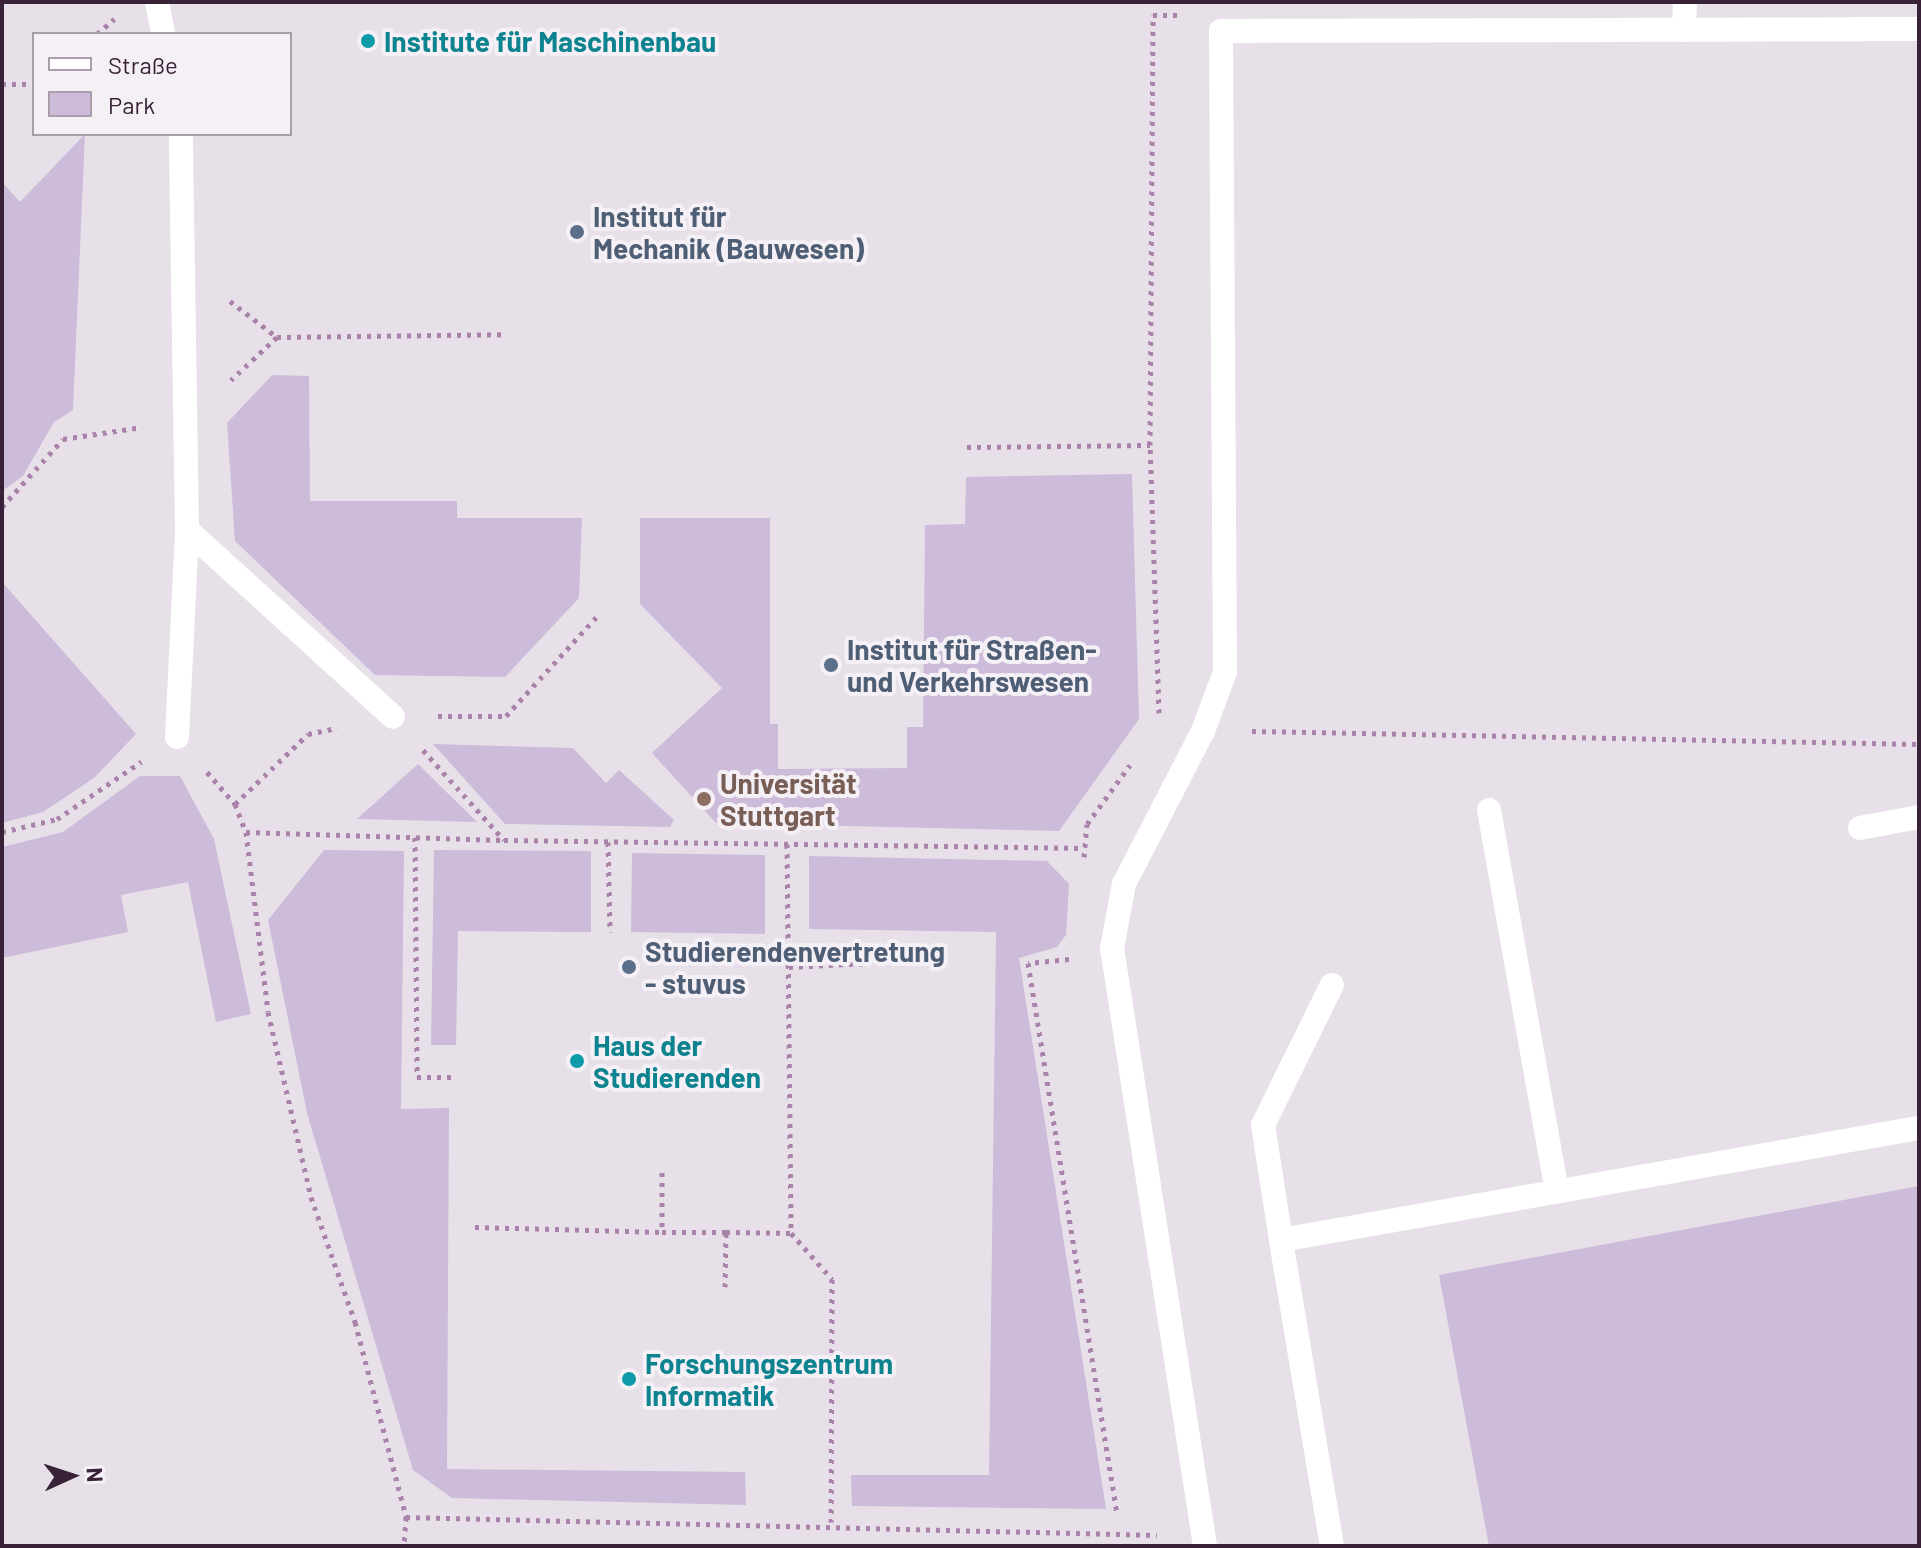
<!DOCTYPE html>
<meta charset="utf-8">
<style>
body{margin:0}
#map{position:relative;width:1921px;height:1548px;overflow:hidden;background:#e8e0e9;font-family:Barlow,sans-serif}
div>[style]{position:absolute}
.green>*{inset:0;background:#ccbbd9}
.path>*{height:5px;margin-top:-2.5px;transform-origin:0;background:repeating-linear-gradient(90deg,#a983aa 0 4px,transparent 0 10px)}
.lane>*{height:24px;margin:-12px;padding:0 12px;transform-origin:12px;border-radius:12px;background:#fff}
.street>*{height:24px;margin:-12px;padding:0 12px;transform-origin:12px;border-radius:12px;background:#fff}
.dots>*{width:22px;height:22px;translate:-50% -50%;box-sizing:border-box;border:4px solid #f5f0f6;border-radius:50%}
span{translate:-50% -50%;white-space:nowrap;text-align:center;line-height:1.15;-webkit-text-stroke:8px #f5f0f6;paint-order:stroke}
.culture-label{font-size:28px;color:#0d838f;font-weight:700}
.left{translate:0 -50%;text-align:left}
.service-label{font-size:28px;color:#4e5e75;font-weight:700}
.education-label{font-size:28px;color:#785e54;font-weight:700}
.frame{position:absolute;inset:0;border:4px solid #382238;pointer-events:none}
.legend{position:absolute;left:32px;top:32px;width:260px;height:104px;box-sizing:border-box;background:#f5f0f6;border:2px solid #a99eaa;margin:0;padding:10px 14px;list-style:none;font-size:24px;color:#382238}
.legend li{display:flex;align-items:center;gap:16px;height:40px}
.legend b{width:40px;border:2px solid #a99eaa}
.north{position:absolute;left:32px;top:1436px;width:80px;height:80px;-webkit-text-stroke:6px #f5f0f6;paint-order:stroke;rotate:87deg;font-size:22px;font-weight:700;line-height:32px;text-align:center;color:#382238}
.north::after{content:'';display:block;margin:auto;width:28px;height:36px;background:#382238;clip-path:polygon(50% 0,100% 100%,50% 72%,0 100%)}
</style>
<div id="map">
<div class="green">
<div style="clip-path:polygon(85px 134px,73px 410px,54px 422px,23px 476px,2px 491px,2px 182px,20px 202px)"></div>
<div style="clip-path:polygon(272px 375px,309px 376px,310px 501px,457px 501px,457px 518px,582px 518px,579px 598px,505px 677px,375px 675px,235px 541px,227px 423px)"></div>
<div style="clip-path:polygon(1132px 474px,1139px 719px,1059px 831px,716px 823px,652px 753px,722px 688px,640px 604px,640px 518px,770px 518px,770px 724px,778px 724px,778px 769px,907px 768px,907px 727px,923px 727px,925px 525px,965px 524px,966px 477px)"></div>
<div style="clip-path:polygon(2px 582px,136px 734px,94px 778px,43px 812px,2px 823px)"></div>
<div style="clip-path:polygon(433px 744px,573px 748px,606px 783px,619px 770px,674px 820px,670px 827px,505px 824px)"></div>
<div style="clip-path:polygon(418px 764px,477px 822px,357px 819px)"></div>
<div style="clip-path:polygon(140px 776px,180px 776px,214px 839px,251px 1014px,216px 1022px,188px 882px,121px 895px,128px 932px,2px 958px,2px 847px,63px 832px)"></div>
<div style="clip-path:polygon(324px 850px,404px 851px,401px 1109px,449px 1108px,447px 1469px,745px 1472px,746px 1505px,452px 1498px,413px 1470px,307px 1113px,268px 920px)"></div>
<div style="clip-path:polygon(434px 850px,591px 851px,591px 932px,458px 931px,456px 1045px,431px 1045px)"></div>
<div style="clip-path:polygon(632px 853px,765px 855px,765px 934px,631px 932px)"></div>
<div style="clip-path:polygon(809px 856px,1047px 861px,1069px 884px,1066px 935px,1057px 947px,1019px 958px,1106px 1509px,852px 1506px,851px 1475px,989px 1475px,996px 932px,809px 929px)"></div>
<div style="clip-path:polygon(1919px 1186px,1919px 1546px,1489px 1546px,1439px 1275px)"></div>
</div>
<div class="path">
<div style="left:97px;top:34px;width:23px;rotate:-41deg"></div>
<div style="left:2px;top:84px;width:32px"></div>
<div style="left:230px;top:301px;width:59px;rotate:37.5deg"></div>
<div style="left:277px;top:337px;width:63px;rotate:136.9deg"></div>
<div style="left:277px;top:337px;width:230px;rotate:-0.7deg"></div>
<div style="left:967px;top:447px;width:183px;rotate:-0.6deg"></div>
<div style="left:2px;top:507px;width:91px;rotate:-48.1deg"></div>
<div style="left:63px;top:439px;width:80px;rotate:-8.6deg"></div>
<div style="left:1159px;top:713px;width:268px;rotate:-91.9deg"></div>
<div style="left:1150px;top:445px;width:430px;rotate:-89.6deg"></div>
<div style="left:1153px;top:15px;width:24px"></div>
<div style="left:438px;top:716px;width:68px"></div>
<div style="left:506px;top:716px;width:138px;rotate:-47.6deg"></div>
<div style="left:1252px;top:731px;width:667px;rotate:1.12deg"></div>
<div style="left:423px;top:750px;width:121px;rotate:48deg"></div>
<div style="left:504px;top:840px;width:580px;rotate:0.79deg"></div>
<div style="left:207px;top:772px;width:43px;rotate:48.8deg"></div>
<div style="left:235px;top:804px;width:30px;rotate:69deg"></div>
<div style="left:246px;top:832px;width:181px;rotate:83deg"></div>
<div style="left:268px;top:1012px;width:190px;rotate:76.9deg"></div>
<div style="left:311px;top:1197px;width:133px;rotate:70.6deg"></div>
<div style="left:355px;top:1322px;width:202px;rotate:75.3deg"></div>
<div style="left:406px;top:1517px;width:29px;rotate:94deg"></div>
<div style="left:235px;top:804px;width:101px;rotate:-43.8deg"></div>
<div style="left:308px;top:734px;width:30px;rotate:-12deg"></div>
<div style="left:2px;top:832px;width:57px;rotate:-13.3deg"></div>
<div style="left:57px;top:819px;width:102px;rotate:-34.2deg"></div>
<div style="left:246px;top:832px;width:257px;rotate:1.8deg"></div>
<div style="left:415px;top:837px;width:240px;rotate:89.5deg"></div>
<div style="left:417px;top:1077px;width:39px"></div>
<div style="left:608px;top:842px;width:90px;rotate:88.7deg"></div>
<div style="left:787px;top:844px;width:389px;rotate:89.4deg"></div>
<div style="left:791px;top:1233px;width:62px;rotate:48.3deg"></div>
<div style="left:832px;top:1279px;width:243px;rotate:90.2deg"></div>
<div style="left:1084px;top:857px;width:33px;rotate:-85deg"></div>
<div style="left:1087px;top:824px;width:73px;rotate:-53.9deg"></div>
<div style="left:1069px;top:959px;width:41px;rotate:174.4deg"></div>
<div style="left:1028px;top:963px;width:558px;rotate:80.82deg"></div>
<div style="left:789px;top:967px;width:80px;rotate:-2.9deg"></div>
<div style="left:662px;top:1172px;width:60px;rotate:90deg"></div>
<div style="left:662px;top:1232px;width:64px"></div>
<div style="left:475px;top:1227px;width:187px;rotate:1.5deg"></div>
<div style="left:725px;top:1287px;width:55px;rotate:-89deg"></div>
<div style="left:726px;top:1232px;width:65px;rotate:0.9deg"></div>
<div style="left:406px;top:1517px;width:751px;rotate:1.37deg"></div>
</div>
<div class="lane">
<div style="left:1684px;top:30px;width:28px;rotate:-88deg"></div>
<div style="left:1489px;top:810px;width:387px;rotate:79.9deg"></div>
<div style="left:1860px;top:828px;width:60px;rotate:-10.6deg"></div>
<div style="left:1281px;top:1240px;width:116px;rotate:-98.9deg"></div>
<div style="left:1263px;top:1125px;width:156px;rotate:-63.8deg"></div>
<div style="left:1205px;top:1546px;width:605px;rotate:-98.84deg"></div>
<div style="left:1112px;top:948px;width:65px;rotate:-79.4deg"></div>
<div style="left:1124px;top:884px;width:172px;rotate:-62.7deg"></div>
<div style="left:1203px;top:731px;width:63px;rotate:-69.6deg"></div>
<div style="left:1225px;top:672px;width:641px;rotate:-90.36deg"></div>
<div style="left:1221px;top:31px;width:698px;rotate:-0.16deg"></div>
<div style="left:1332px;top:1546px;width:310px;rotate:-99.5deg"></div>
<div style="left:1281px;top:1240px;width:648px;rotate:-9.96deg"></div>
</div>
<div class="street">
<div style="left:157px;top:2px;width:33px;rotate:79deg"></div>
<div style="left:187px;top:530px;width:278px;rotate:42.2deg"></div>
<div style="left:177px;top:737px;width:207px;rotate:-87.2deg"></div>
<div style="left:187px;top:530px;width:396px;rotate:-90.9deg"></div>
</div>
<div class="dots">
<div style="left:368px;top:41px;background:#0f9aa8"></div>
<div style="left:577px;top:232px;background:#5c6f8a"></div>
<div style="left:831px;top:665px;background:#5c6f8a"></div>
<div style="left:704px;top:799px;background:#8d6e63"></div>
<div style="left:629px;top:967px;background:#5c6f8a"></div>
<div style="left:577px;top:1061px;background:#0f9aa8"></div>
<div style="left:629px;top:1379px;background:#0f9aa8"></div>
</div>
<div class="culture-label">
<span class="left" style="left:384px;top:41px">Institute für Maschinenbau</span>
<span class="left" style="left:593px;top:1061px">Haus der<br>Studierenden</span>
<span class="left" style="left:645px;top:1379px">Forschungszentrum<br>Informatik</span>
</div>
<div class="service-label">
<span class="left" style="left:593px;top:232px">Institut für<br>Mechanik (Bauwesen)</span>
<span class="left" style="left:847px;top:665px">Institut für Straßen-<br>und Verkehrswesen</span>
<span class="left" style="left:645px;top:967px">Studierendenvertretung<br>- stuvus</span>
</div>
<div class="education-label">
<span class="left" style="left:720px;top:799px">Universität<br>Stuttgart</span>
</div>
<div class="frame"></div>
<ul class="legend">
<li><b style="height:10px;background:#fff"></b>Straße</li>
<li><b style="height:22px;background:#ccbbd9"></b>Park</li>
</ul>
<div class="north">N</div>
</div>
